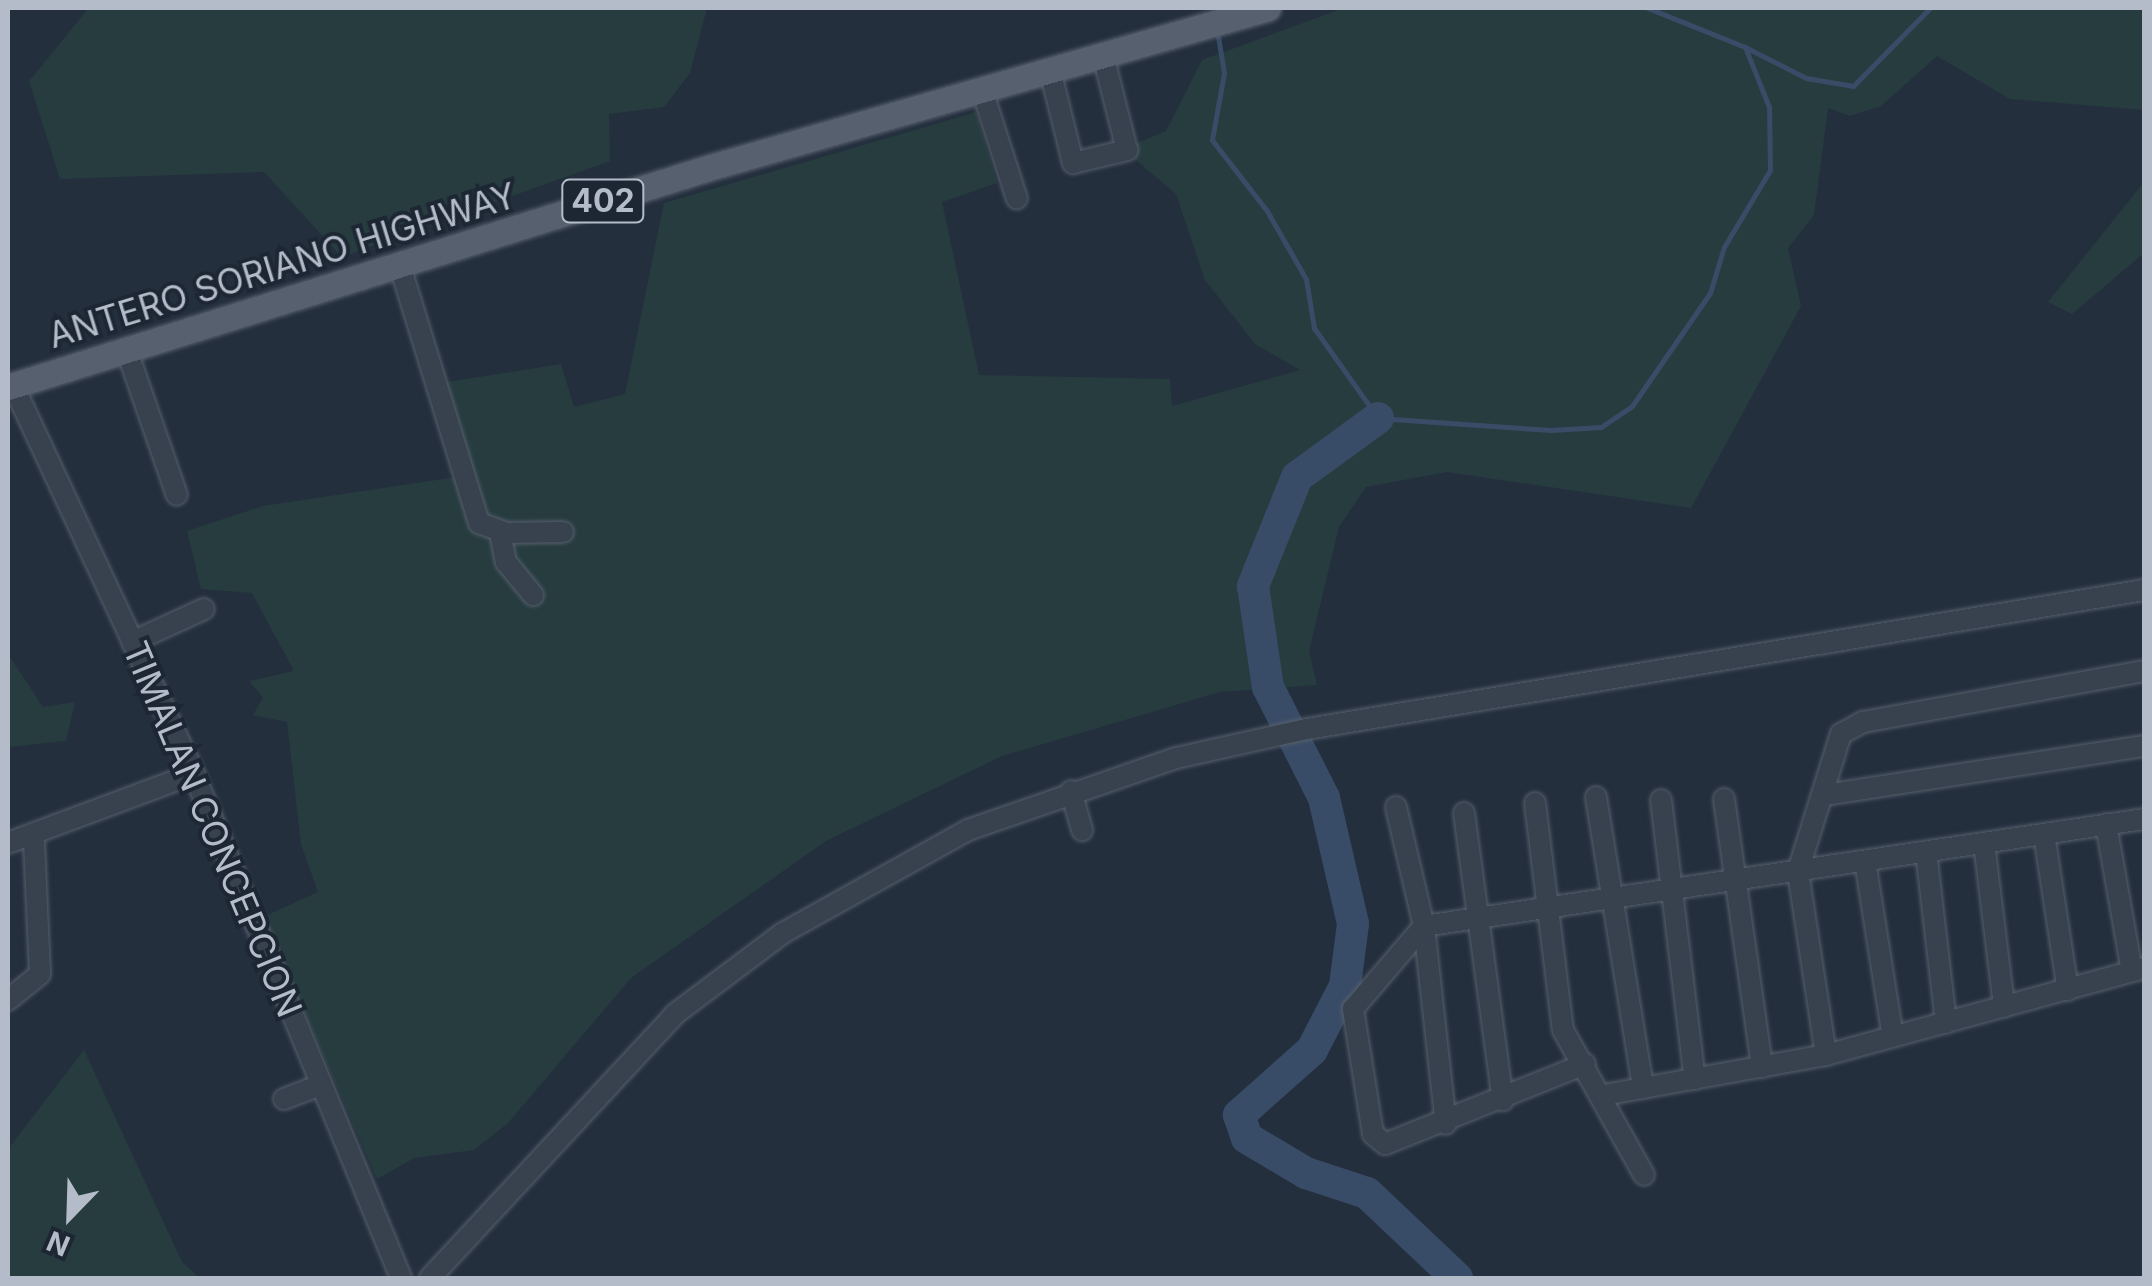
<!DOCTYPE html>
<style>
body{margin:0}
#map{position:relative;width:2152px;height:1286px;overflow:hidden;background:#242f3e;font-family:Inter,sans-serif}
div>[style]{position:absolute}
.green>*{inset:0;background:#263c3f}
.stream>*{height:5px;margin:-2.5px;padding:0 2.5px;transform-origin:2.5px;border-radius:2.5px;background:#394c67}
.river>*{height:32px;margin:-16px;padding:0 16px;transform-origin:16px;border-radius:16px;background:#394c67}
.roads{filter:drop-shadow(0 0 2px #565f6c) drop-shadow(0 0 2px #565f6c)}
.minor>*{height:20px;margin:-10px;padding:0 10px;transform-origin:10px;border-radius:10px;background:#38414e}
.major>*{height:25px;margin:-12.5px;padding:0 12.5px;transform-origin:12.5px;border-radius:12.5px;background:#56606e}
span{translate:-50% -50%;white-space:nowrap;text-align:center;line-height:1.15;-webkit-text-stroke:8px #1d2633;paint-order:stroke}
.shield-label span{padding:2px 8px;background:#1d2633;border:2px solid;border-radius:8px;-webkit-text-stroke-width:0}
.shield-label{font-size:32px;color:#b4bcc9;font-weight:700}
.street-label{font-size:35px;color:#b4bcc9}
.frame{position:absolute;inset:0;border:10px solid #b4bcc9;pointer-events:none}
.north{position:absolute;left:20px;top:1166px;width:100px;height:100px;-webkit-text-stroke:8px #1d2633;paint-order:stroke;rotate:203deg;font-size:28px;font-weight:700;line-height:40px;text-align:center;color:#b4bcc9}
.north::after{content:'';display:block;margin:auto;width:35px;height:45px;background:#b4bcc9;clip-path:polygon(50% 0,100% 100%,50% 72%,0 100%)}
</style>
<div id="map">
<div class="green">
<div style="clip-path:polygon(89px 8px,707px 8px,690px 73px,664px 107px,609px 114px,610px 161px,342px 257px,264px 172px,60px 179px,29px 81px)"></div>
<div style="clip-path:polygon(1344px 8px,2144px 8px,2144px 110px,2010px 99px,1937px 56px,1881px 106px,1850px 116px,1828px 108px,1814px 215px,1788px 248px,1801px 306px,1691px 508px,1447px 472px,1366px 487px,1339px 527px,1309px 651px,1317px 685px,1220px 692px,1002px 756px,826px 841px,631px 978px,508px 1123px,474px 1150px,414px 1158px,377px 1179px,263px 917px,318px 892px,301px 844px,287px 722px,253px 715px,263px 698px,249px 681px,294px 671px,252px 593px,201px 589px,187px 531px,263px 506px,463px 476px,435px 384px,561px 364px,574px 407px,625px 394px,664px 203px,976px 112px,997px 183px,942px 202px,979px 375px,1170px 379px,1172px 406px,1300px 370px,1255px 344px,1205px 280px,1176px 194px,1123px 149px,1166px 131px,1202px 60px)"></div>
<div style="clip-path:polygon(2144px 182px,2144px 253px,2072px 314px,2048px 302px)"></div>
<div style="clip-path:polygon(8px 654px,43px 707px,75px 702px,66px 741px,8px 747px)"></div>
<div style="clip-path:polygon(84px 1050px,182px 1262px,200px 1278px,8px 1278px,8px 1149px)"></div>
</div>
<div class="stream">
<div style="left:1217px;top:30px;width:44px;rotate:80.8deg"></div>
<div style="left:1224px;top:73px;width:68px;rotate:100.2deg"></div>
<div style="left:1212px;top:140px;width:90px;rotate:52.2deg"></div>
<div style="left:1267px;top:211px;width:78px;rotate:60.2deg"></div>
<div style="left:1306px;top:279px;width:50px;rotate:80.7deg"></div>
<div style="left:1314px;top:328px;width:110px;rotate:54.6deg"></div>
<div style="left:1378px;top:418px;width:173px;rotate:4deg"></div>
<div style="left:1551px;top:430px;width:50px;rotate:-3.4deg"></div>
<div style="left:1601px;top:427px;width:37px;rotate:-34deg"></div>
<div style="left:1632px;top:406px;width:137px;rotate:-55.4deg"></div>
<div style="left:1710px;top:293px;width:48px;rotate:-73.1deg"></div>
<div style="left:1724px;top:247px;width:90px;rotate:-59.1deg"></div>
<div style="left:1770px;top:170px;width:63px;rotate:-90.9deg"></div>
<div style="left:1769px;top:107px;width:65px;rotate:-111.8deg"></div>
<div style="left:1745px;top:47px;width:105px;rotate:-158.1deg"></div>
<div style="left:1745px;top:47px;width:68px;rotate:26.9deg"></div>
<div style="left:1806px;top:78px;width:48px;rotate:9.7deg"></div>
<div style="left:1853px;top:86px;width:110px;rotate:-45.4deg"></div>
</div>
<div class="river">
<div style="left:1378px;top:418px;width:100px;rotate:143.9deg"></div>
<div style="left:1297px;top:477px;width:118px;rotate:112deg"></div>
<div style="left:1253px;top:586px;width:102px;rotate:81.6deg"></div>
<div style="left:1268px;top:687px;width:124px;rotate:63.2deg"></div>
<div style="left:1324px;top:798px;width:129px;rotate:77deg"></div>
<div style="left:1353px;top:924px;width:63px;rotate:97.4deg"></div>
<div style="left:1345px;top:986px;width:72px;rotate:117.3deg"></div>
<div style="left:1312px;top:1050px;width:98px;rotate:138.3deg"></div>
<div style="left:1239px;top:1115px;width:24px;rotate:71deg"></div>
<div style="left:1247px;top:1138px;width:69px;rotate:30.7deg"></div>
<div style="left:1306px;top:1173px;width:64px;rotate:18.2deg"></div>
<div style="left:1367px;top:1193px;width:124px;rotate:43.4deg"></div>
</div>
<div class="roads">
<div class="minor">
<div style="left:1050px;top:70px;width:96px;rotate:76.1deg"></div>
<div style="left:1073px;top:163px;width:56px;rotate:-13.5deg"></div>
<div style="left:1127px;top:150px;width:98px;rotate:-104.2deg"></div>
<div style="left:982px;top:90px;width:114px;rotate:72.2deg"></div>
<div style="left:400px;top:266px;width:269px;rotate:72.9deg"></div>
<div style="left:479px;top:523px;width:29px;rotate:20deg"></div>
<div style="left:506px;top:533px;width:57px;rotate:-1deg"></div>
<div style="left:127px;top:351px;width:152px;rotate:70.9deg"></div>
<div style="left:13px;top:385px;width:429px;rotate:65deg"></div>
<div style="left:194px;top:774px;width:545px;rotate:67.67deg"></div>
<div style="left:500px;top:532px;width:31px;rotate:79deg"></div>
<div style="left:506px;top:562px;width:43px;rotate:50.7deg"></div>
<div style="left:132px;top:642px;width:79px;rotate:-24.6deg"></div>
<div style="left:1071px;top:791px;width:41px;rotate:74.2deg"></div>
<div style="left:1824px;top:795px;width:324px;rotate:-8.7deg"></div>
<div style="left:1596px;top:797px;width:295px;rotate:80.8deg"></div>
<div style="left:1724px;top:799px;width:271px;rotate:81.9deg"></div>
<div style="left:1661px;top:800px;width:281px;rotate:83.1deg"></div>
<div style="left:1535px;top:803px;width:229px;rotate:83deg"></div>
<div style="left:1563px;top:1030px;width:166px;rotate:60.8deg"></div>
<div style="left:1396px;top:807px;width:122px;rotate:76.8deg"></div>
<div style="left:1424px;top:926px;width:199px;rotate:83.7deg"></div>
<div style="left:1464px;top:813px;width:290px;rotate:82.3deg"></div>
<div style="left:2106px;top:824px;width:149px;rotate:80deg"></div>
<div style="left:2044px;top:834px;width:158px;rotate:81.3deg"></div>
<div style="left:8px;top:843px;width:198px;rotate:-20.4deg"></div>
<div style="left:1984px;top:843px;width:165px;rotate:83deg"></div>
<div style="left:1926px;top:852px;width:172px;rotate:83.3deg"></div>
<div style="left:1865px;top:861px;width:178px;rotate:81deg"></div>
<div style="left:8px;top:1000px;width:41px;rotate:-39.1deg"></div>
<div style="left:40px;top:974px;width:134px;rotate:-92.6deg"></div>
<div style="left:1826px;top:1055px;width:186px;rotate:-98.7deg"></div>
<div style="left:1798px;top:871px;width:144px;rotate:-72.6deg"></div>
<div style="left:1841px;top:734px;width:25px;rotate:-29deg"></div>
<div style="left:1863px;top:722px;width:286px;rotate:-10.3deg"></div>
<div style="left:1585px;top:1064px;width:215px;rotate:158.2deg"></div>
<div style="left:1385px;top:1144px;width:16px;rotate:-140deg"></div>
<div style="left:1373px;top:1134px;width:127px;rotate:-99.1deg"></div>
<div style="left:1353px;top:1009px;width:109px;rotate:-49.5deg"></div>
<div style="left:1424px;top:926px;width:728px;rotate:-8.45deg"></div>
<div style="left:1604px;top:1095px;width:226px;rotate:-10.2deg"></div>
<div style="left:1826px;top:1055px;width:330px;rotate:-15.3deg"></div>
<div style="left:284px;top:1099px;width:40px;rotate:-21deg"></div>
<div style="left:430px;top:1278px;width:360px;rotate:-47.1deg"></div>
<div style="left:675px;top:1014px;width:135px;rotate:-36.9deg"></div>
<div style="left:783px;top:933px;width:212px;rotate:-29.1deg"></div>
<div style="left:968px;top:830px;width:220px;rotate:-19.1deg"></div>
<div style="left:1176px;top:758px;width:134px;rotate:-12.5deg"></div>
<div style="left:1307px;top:729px;width:848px;rotate:-9.43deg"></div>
</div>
<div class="major">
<div style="left:8px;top:387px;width:733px;rotate:-17.37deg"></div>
<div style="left:708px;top:168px;width:582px;rotate:-15.95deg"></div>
</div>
</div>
<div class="shield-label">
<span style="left:603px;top:201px">402</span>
</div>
<div class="street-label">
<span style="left:282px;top:265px;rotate:-17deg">ANTERO SORIANO HIGHWAY</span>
<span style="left:213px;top:829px;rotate:67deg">TIMALAN CONCEPCION</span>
</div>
<div class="frame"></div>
<div class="north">N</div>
</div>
